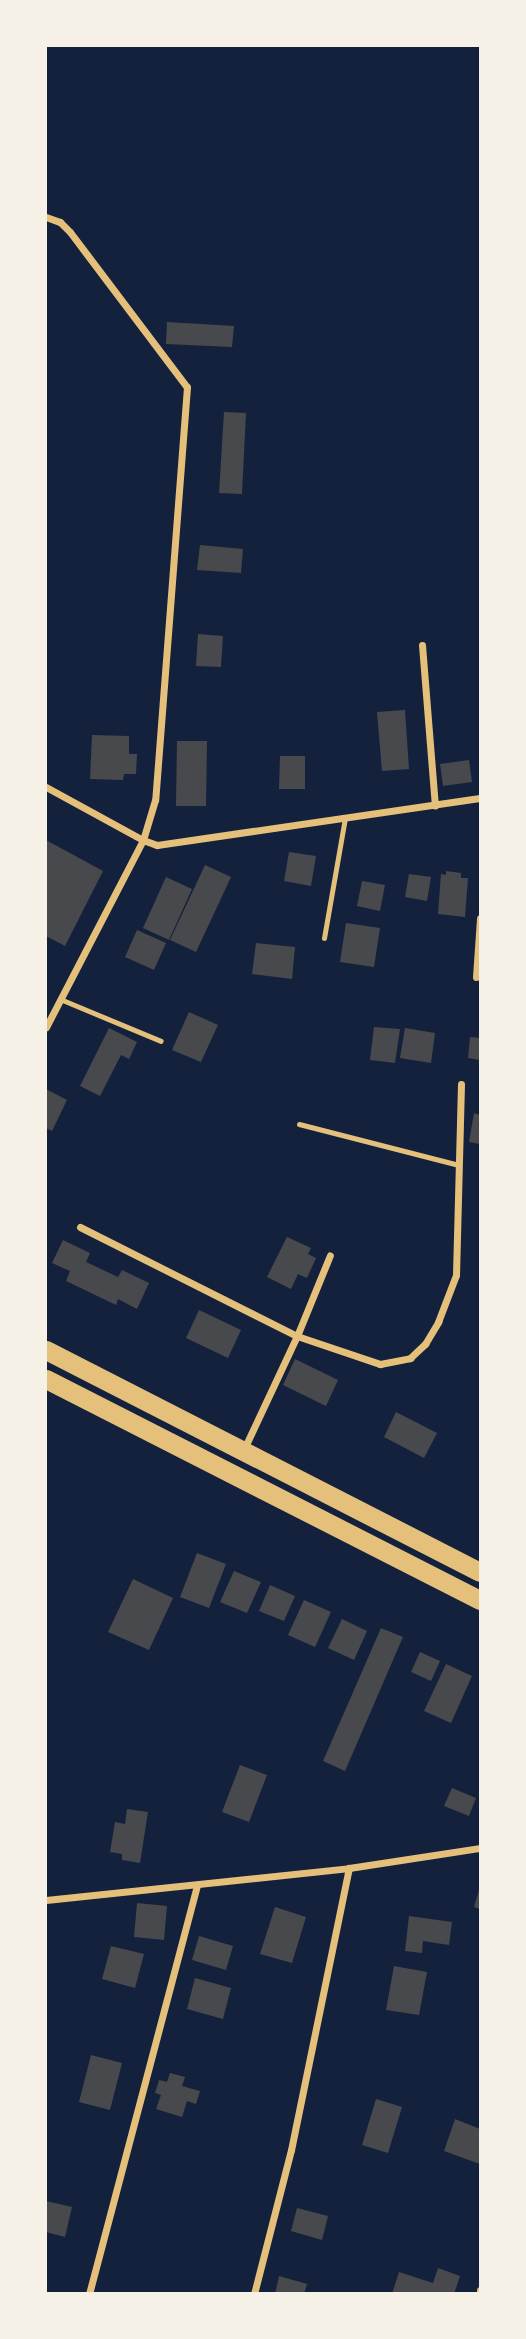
<!DOCTYPE html>
<style>
body{margin:0}
#map{position:relative;width:526px;height:2339px;overflow:hidden;background:#14213d;font-family:Figtree,sans-serif}
div>[style]{position:absolute}
.building>*{inset:0;background:#48494c}
.service>*{height:5px;margin:-2.5px;padding:0 2.5px;transform-origin:2.5px;border-radius:2.5px;background:#e5c07b}
.minor>*{height:7px;margin:-3.5px;padding:0 3.5px;transform-origin:3.5px;border-radius:3.5px;background:#e5c07b}
.trunk>*{height:19px;margin:-9.5px;padding:0 9.5px;transform-origin:9.5px;border-radius:9.5px;background:#e5c07b}
span{translate:-50% -50%;white-space:nowrap;text-align:center;line-height:1.15;-webkit-text-stroke:7px #f6f1e7;paint-order:stroke}
.frame{position:absolute;inset:0;border:47px solid #f6f1e7;pointer-events:none}
</style>
<div id="map">
<div class="building">
<div style="clip-path:polygon(167px 322px,234px 326px,232px 347px,166px 344px)"></div>
<div style="clip-path:polygon(224px 412px,246px 413px,242px 494px,219px 493px)"></div>
<div style="clip-path:polygon(200px 545px,243px 549px,241px 573px,197px 570px)"></div>
<div style="clip-path:polygon(198px 634px,223px 636px,221px 667px,196px 666px)"></div>
<div style="clip-path:polygon(405px 710px,409px 769px,382px 771px,377px 712px)"></div>
<div style="clip-path:polygon(92px 735px,129px 736px,129px 754px,137px 754px,136px 774px,124px 774px,123px 780px,90px 779px)"></div>
<div style="clip-path:polygon(177px 741px,207px 741px,206px 806px,176px 806px)"></div>
<div style="clip-path:polygon(280px 756px,305px 756px,305px 789px,279px 789px)"></div>
<div style="clip-path:polygon(469px 760px,472px 782px,443px 786px,440px 764px)"></div>
<div style="clip-path:polygon(46px 840px,103px 871px,65px 946px,46px 936px)"></div>
<div style="clip-path:polygon(289px 852px,316px 856px,311px 886px,284px 881px)"></div>
<div style="clip-path:polygon(205px 865px,231px 877px,196px 952px,170px 940px)"></div>
<div style="clip-path:polygon(446px 871px,461px 873px,461px 878px,468px 878px,465px 917px,438px 914px,441px 874px,446px 875px)"></div>
<div style="clip-path:polygon(409px 874px,431px 877px,427px 901px,405px 897px)"></div>
<div style="clip-path:polygon(166px 877px,192px 889px,169px 940px,143px 928px)"></div>
<div style="clip-path:polygon(362px 881px,385px 885px,380px 911px,357px 906px)"></div>
<div style="clip-path:polygon(346px 923px,380px 928px,374px 967px,340px 962px)"></div>
<div style="clip-path:polygon(137px 930px,166px 943px,154px 970px,125px 957px)"></div>
<div style="clip-path:polygon(256px 943px,295px 947px,292px 979px,252px 974px)"></div>
<div style="clip-path:polygon(189px 1012px,218px 1025px,201px 1062px,172px 1050px)"></div>
<div style="clip-path:polygon(374px 1027px,400px 1029px,395px 1063px,370px 1060px)"></div>
<div style="clip-path:polygon(109px 1028px,137px 1042px,129px 1059px,121px 1055px,100px 1096px,80px 1086px)"></div>
<div style="clip-path:polygon(405px 1028px,435px 1033px,431px 1063px,400px 1058px)"></div>
<div style="clip-path:polygon(470px 1037px,480px 1038px,480px 1060px,468px 1058px)"></div>
<div style="clip-path:polygon(46px 1089px,67px 1100px,52px 1131px,46px 1128px)"></div>
<div style="clip-path:polygon(474px 1113px,480px 1115px,480px 1144px,469px 1142px)"></div>
<div style="clip-path:polygon(287px 1237px,311px 1248px,308px 1254px,316px 1258px,307px 1278px,298px 1274px,291px 1289px,267px 1277px)"></div>
<div style="clip-path:polygon(63px 1240px,90px 1253px,86px 1262px,118px 1277px,122px 1270px,149px 1283px,137px 1309px,118px 1299px,116px 1305px,66px 1281px,70px 1271px,52px 1263px)"></div>
<div style="clip-path:polygon(199px 1310px,241px 1330px,228px 1358px,186px 1338px)"></div>
<div style="clip-path:polygon(295px 1359px,338px 1380px,326px 1406px,283px 1385px)"></div>
<div style="clip-path:polygon(396px 1412px,437px 1433px,424px 1458px,384px 1437px)"></div>
<div style="clip-path:polygon(197px 1553px,226px 1564px,209px 1608px,180px 1597px)"></div>
<div style="clip-path:polygon(234px 1571px,261px 1582px,247px 1613px,220px 1602px)"></div>
<div style="clip-path:polygon(133px 1579px,173px 1598px,149px 1650px,108px 1632px)"></div>
<div style="clip-path:polygon(270px 1585px,295px 1596px,284px 1621px,259px 1611px)"></div>
<div style="clip-path:polygon(304px 1600px,331px 1612px,315px 1647px,288px 1635px)"></div>
<div style="clip-path:polygon(342px 1619px,367px 1631px,354px 1660px,328px 1648px)"></div>
<div style="clip-path:polygon(381px 1628px,403px 1637px,345px 1771px,323px 1761px)"></div>
<div style="clip-path:polygon(420px 1652px,440px 1661px,431px 1681px,411px 1672px)"></div>
<div style="clip-path:polygon(446px 1664px,472px 1676px,451px 1723px,424px 1711px)"></div>
<div style="clip-path:polygon(240px 1765px,267px 1775px,249px 1822px,222px 1812px)"></div>
<div style="clip-path:polygon(452px 1788px,476px 1798px,469px 1816px,444px 1806px)"></div>
<div style="clip-path:polygon(127px 1809px,148px 1812px,140px 1863px,122px 1860px,122px 1854px,110px 1852px,115px 1822px,125px 1824px)"></div>
<div style="clip-path:polygon(480px 1887px,480px 1909px,474px 1907px)"></div>
<div style="clip-path:polygon(137px 1903px,167px 1906px,164px 1940px,134px 1937px)"></div>
<div style="clip-path:polygon(275px 1907px,306px 1917px,292px 1963px,260px 1954px)"></div>
<div style="clip-path:polygon(409px 1916px,452px 1922px,449px 1945px,423px 1941px,422px 1953px,405px 1951px)"></div>
<div style="clip-path:polygon(199px 1936px,233px 1946px,226px 1970px,192px 1960px)"></div>
<div style="clip-path:polygon(111px 1946px,144px 1954px,135px 1988px,102px 1979px)"></div>
<div style="clip-path:polygon(394px 1966px,427px 1972px,419px 2015px,386px 2010px)"></div>
<div style="clip-path:polygon(195px 1978px,231px 1988px,223px 2019px,187px 2009px)"></div>
<div style="clip-path:polygon(91px 2055px,122px 2063px,110px 2110px,79px 2102px)"></div>
<div style="clip-path:polygon(170px 2073px,185px 2077px,182px 2086px,200px 2091px,196px 2104px,187px 2101px,182px 2117px,156px 2109px,161px 2095px,155px 2093px,159px 2080px,167px 2082px)"></div>
<div style="clip-path:polygon(376px 2099px,402px 2107px,388px 2153px,362px 2145px)"></div>
<div style="clip-path:polygon(455px 2119px,480px 2129px,480px 2164px,444px 2151px)"></div>
<div style="clip-path:polygon(46px 2201px,72px 2207px,65px 2237px,46px 2232px)"></div>
<div style="clip-path:polygon(297px 2208px,328px 2216px,322px 2240px,291px 2231px)"></div>
<div style="clip-path:polygon(438px 2268px,460px 2276px,454px 2294px,392px 2294px,399px 2272px,433px 2283px)"></div>
<div style="clip-path:polygon(279px 2276px,307px 2284px,304px 2294px,275px 2294px)"></div>
</div>
<div class="service">
<div style="left:324px;top:938px;width:122px;rotate:-80.1deg"></div>
<div style="left:60px;top:999px;width:109px;rotate:22.6deg"></div>
<div style="left:299px;top:1124px;width:165px;rotate:14.4deg"></div>
</div>
<div class="minor">
<div style="left:46px;top:217px;width:15px;rotate:20deg"></div>
<div style="left:60px;top:222px;width:14px;rotate:45deg"></div>
<div style="left:70px;top:232px;width:194px;rotate:53deg"></div>
<div style="left:187px;top:387px;width:414px;rotate:94.4deg"></div>
<div style="left:155px;top:800px;width:42px;rotate:106.7deg"></div>
<div style="left:143px;top:840px;width:211px;rotate:117.4deg"></div>
<div style="left:422px;top:645px;width:161px;rotate:85.4deg"></div>
<div style="left:46px;top:787px;width:111px;rotate:28.7deg"></div>
<div style="left:143px;top:840px;width:15px;rotate:20deg"></div>
<div style="left:157px;top:845px;width:326px;rotate:-8.3deg"></div>
<div style="left:476px;top:977px;width:59px;rotate:-86.1deg"></div>
<div style="left:80px;top:1227px;width:243px;rotate:26.7deg"></div>
<div style="left:297px;top:1336px;width:88px;rotate:18.6deg"></div>
<div style="left:380px;top:1364px;width:31px;rotate:-11deg"></div>
<div style="left:410px;top:1358px;width:21px;rotate:-43deg"></div>
<div style="left:425px;top:1344px;width:26px;rotate:-59deg"></div>
<div style="left:438px;top:1322px;width:50px;rotate:-69deg"></div>
<div style="left:456px;top:1275px;width:191px;rotate:-88.5deg"></div>
<div style="left:244px;top:1449px;width:125px;rotate:-64.9deg"></div>
<div style="left:297px;top:1336px;width:87px;rotate:-67.8deg"></div>
<div style="left:46px;top:1900px;width:305px;rotate:-6deg"></div>
<div style="left:349px;top:1868px;width:133px;rotate:-8.7deg"></div>
<div style="left:89px;top:2294px;width:423px;rotate:-75.2deg"></div>
<div style="left:254px;top:2294px;width:149px;rotate:-75.6deg"></div>
<div style="left:291px;top:2150px;width:288px;rotate:-78.4deg"></div>
<div style="left:480px;top:2294px;width:4px;rotate:-90deg"></div>
</div>
<div class="trunk">
<div style="left:46px;top:1350px;width:487px;rotate:27.1deg"></div>
<div style="left:46px;top:1379px;width:487px;rotate:27deg"></div>
</div>
<div class="frame"></div>
</div>
